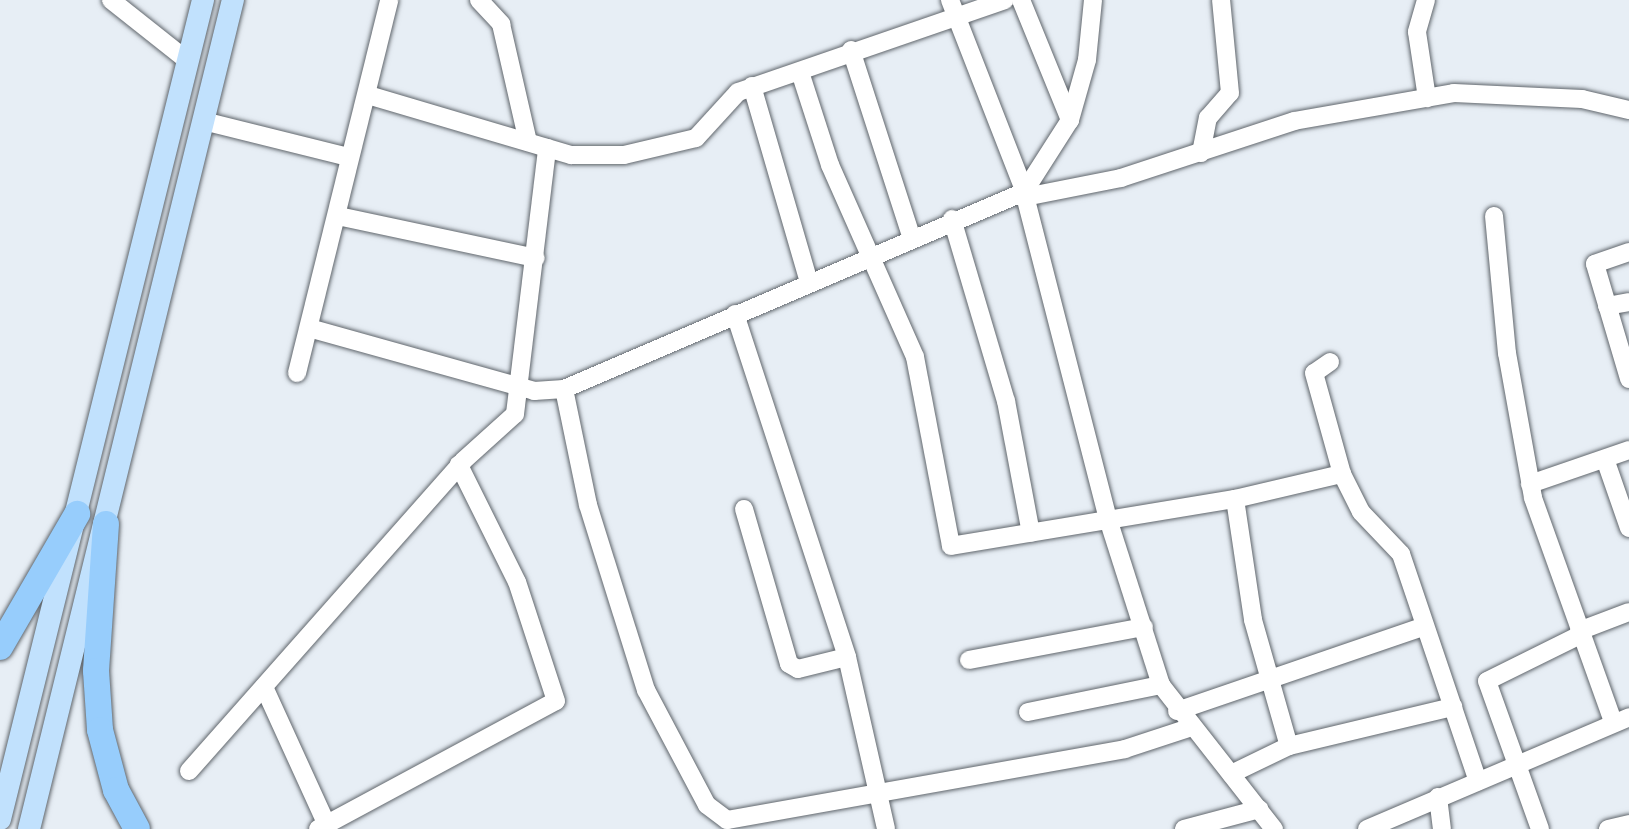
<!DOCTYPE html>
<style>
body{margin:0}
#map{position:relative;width:1629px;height:829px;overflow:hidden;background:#e7eef5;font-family:"Fira Sans Condensed",sans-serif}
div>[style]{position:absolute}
.roads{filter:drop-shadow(0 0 2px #60666c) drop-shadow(0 0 2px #60666c)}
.minor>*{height:18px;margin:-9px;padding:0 9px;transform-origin:9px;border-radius:9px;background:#fff}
.major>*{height:22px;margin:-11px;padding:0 11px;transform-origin:11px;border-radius:11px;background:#c1e1fd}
.highway>*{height:26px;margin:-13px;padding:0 13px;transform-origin:13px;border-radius:13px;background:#97cdfc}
span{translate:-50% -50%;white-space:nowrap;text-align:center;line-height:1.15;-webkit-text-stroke:8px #f8fbfe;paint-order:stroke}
</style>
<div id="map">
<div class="roads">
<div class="minor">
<div style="left:111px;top:0;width:98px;rotate:38.4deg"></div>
<div style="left:479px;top:0;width:33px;rotate:47deg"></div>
<div style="left:501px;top:24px;width:121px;rotate:77.1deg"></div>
<div style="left:950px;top:0;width:201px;rotate:68.7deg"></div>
<div style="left:1021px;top:0;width:130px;rotate:67.8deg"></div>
<div style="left:1093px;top:0;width:60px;rotate:95.7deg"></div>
<div style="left:1087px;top:60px;width:62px;rotate:105.8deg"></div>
<div style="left:1070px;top:120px;width:85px;rotate:122.6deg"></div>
<div style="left:1024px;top:192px;width:338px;rotate:75.6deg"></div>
<div style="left:1108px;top:519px;width:174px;rotate:72.3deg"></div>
<div style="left:1161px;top:685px;width:183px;rotate:51.9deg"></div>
<div style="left:1426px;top:0;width:33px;rotate:106deg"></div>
<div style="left:1417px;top:32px;width:67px;rotate:81.4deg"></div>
<div style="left:851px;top:50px;width:195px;rotate:72.1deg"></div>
<div style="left:800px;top:72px;width:98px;rotate:72.1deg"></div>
<div style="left:830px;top:165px;width:210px;rotate:66.1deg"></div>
<div style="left:915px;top:357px;width:192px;rotate:79.2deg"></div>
<div style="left:951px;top:546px;width:288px;rotate:-9.4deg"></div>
<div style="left:1235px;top:499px;width:110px;rotate:-13.2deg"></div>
<div style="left:752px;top:86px;width:204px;rotate:73.8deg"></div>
<div style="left:368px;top:95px;width:212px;rotate:16.5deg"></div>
<div style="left:571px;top:155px;width:53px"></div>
<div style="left:624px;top:155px;width:74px;rotate:-13.3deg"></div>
<div style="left:696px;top:138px;width:62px;rotate:-47.6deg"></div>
<div style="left:738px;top:92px;width:282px;rotate:-19deg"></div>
<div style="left:203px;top:121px;width:150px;rotate:13.9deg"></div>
<div style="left:1201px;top:153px;width:36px;rotate:-79deg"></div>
<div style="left:1208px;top:118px;width:33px;rotate:-49deg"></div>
<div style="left:1230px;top:93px;width:93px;rotate:-95.5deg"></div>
<div style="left:1025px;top:197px;width:98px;rotate:-11.2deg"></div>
<div style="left:1121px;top:178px;width:182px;rotate:-18.2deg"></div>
<div style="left:1294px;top:121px;width:162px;rotate:-9.9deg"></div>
<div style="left:1454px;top:93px;width:128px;rotate:2.7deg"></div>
<div style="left:1582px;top:99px;width:48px;rotate:13.2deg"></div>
<div style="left:338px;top:216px;width:202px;rotate:12deg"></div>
<div style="left:1494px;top:216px;width:138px;rotate:84.6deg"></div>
<div style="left:1507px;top:353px;width:147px;rotate:79.8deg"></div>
<div style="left:1533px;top:498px;width:237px;rotate:70.3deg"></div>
<div style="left:952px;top:219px;width:190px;rotate:73.5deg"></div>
<div style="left:1006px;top:401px;width:134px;rotate:79.3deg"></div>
<div style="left:1629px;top:252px;width:36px;rotate:161deg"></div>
<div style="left:1595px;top:264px;width:120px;rotate:73.5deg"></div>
<div style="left:1607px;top:306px;width:22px;rotate:-10deg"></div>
<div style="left:735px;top:314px;width:361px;rotate:71.9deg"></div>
<div style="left:847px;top:657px;width:176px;rotate:77.2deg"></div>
<div style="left:309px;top:328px;width:234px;rotate:15.6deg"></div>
<div style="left:534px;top:391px;width:30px;rotate:-4deg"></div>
<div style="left:564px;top:389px;width:500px;rotate:-23.18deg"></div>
<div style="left:1330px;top:362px;width:19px;rotate:145deg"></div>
<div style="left:1314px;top:373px;width:105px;rotate:74.5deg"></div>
<div style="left:1342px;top:474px;width:42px;rotate:63.4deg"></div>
<div style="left:1361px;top:512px;width:58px;rotate:46.4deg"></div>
<div style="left:1401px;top:554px;width:240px;rotate:71.3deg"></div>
<div style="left:297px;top:373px;width:384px;rotate:-76.1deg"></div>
<div style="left:564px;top:389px;width:118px;rotate:78.3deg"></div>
<div style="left:588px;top:505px;width:194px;rotate:72.6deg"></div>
<div style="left:646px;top:690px;width:130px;rotate:62.1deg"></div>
<div style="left:707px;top:805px;width:25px;rotate:37deg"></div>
<div style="left:727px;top:820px;width:404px;rotate:-10.1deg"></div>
<div style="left:1125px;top:749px;width:67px;rotate:-18.2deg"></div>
<div style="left:1605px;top:459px;width:73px;rotate:70.8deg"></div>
<div style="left:1530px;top:484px;width:105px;rotate:-19deg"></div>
<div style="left:1235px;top:499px;width:122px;rotate:81.5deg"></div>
<div style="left:1253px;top:620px;width:131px;rotate:74.1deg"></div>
<div style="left:744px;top:509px;width:161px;rotate:73.8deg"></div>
<div style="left:789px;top:664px;width:10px;rotate:29deg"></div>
<div style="left:798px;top:669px;width:50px;rotate:-13.8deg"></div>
<div style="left:1579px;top:631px;width:53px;rotate:-20.8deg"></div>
<div style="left:969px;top:660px;width:178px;rotate:-10.7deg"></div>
<div style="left:264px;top:687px;width:149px;rotate:65.5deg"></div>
<div style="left:1177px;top:711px;width:262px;rotate:-18.9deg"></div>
<div style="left:1028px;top:712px;width:136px;rotate:-11.5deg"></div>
<div style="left:189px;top:771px;width:414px;rotate:-48.5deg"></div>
<div style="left:463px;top:461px;width:70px;rotate:-42.1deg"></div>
<div style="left:515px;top:414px;width:268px;rotate:-83.1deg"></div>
<div style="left:1231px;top:774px;width:64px;rotate:-25.8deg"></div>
<div style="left:1289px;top:746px;width:169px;rotate:-13.4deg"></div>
<div style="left:1438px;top:797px;width:32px;rotate:83deg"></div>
<div style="left:318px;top:829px;width:270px;rotate:-28.3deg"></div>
<div style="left:556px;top:701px;width:125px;rotate:-108.1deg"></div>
<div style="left:517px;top:582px;width:131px;rotate:-116.4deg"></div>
<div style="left:1184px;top:829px;width:78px;rotate:-14.9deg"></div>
<div style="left:1367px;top:829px;width:285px;rotate:-23.1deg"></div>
<div style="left:1540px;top:829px;width:157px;rotate:-109.7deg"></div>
<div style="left:1487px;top:681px;width:104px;rotate:-26.3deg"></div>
<div style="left:1608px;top:829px;width:22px;rotate:-13deg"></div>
</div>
<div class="major">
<div style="left:0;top:819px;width:844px;rotate:-76.08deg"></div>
<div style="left:29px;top:829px;width:854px;rotate:-76.18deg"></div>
</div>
<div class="highway">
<div style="left:106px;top:524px;width:147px;rotate:93.9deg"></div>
<div style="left:96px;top:671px;width:59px;rotate:86.1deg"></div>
<div style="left:100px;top:730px;width:62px;rotate:75.1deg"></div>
<div style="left:116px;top:790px;width:44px;rotate:61.7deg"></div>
<div style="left:0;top:647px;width:154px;rotate:-59.9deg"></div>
</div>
</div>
</div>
